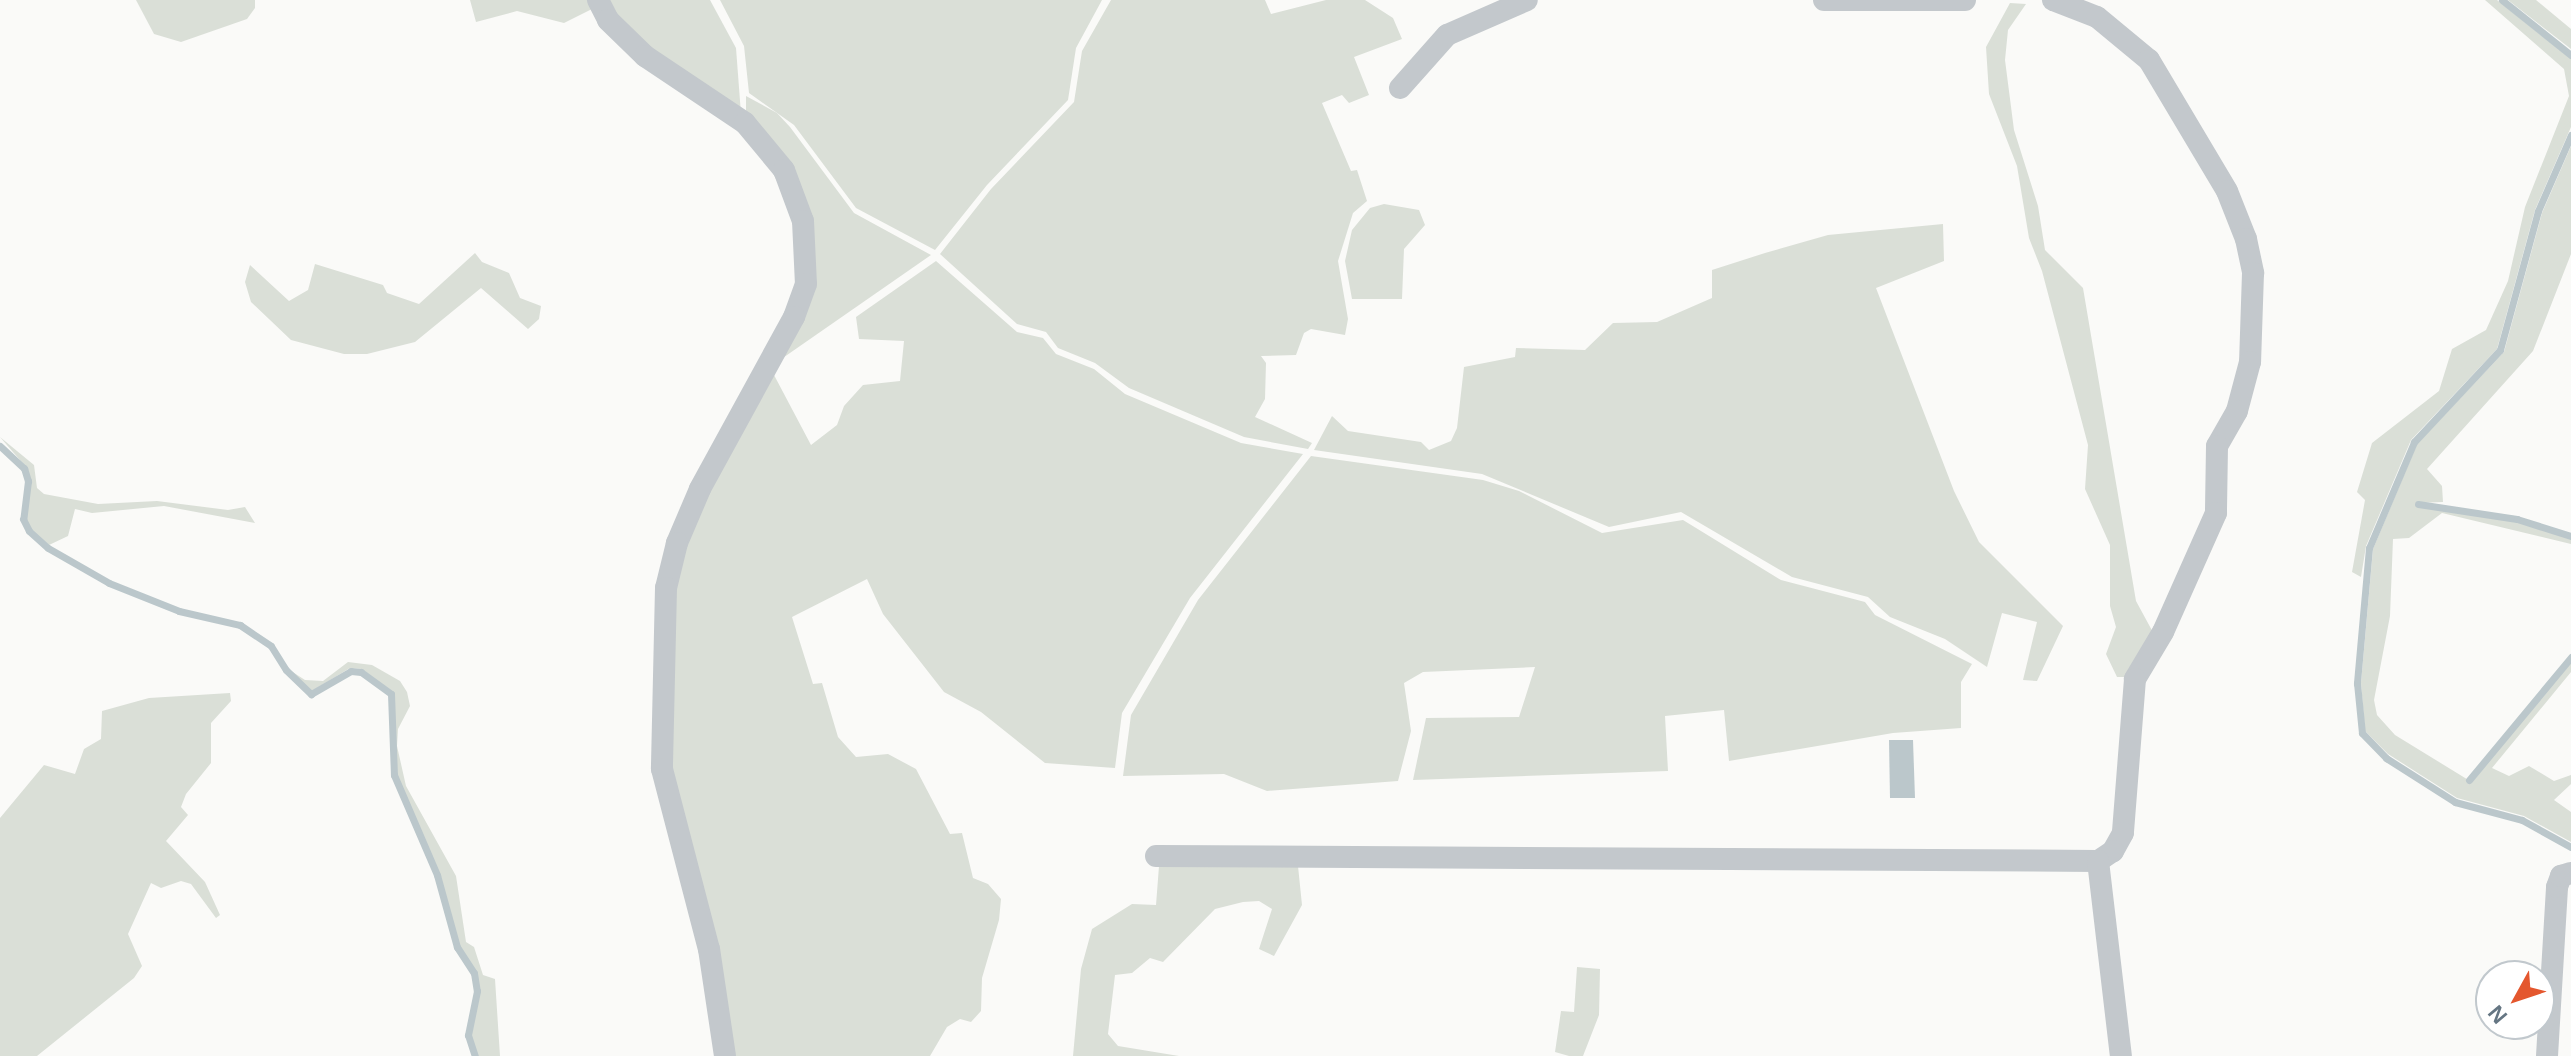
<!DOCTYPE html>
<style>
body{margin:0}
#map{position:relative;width:2571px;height:1056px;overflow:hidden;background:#fafaf8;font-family:Arial,sans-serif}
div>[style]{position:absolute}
.green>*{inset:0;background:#dadfd7}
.water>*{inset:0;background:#bbc7cb}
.stream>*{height:7px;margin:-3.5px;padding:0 3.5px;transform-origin:3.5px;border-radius:3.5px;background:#bbc7cb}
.street>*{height:22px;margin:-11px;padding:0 11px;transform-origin:11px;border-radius:11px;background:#c3c8cc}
span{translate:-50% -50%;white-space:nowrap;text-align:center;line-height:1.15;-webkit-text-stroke:8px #fff;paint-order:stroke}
.north{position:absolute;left:2475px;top:960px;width:80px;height:80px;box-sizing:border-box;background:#fff;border:2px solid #c1c8cd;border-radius:50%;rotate:230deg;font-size:22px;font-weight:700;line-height:32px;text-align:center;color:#657683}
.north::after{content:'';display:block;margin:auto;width:28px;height:36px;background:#e4572e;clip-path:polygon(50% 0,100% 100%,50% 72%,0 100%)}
</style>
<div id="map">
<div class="green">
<div style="clip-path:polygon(136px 0,255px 0,255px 8px,247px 19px,181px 42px,154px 34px)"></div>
<div style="clip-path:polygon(470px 0,593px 0,596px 7px,564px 23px,517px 11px,476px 22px)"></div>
<div style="clip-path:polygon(602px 0,710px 0,736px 48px,741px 114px,667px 64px)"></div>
<div style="clip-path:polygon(720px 0,1102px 0,1076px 48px,1068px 100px,987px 185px,935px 250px,856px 208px,794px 125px,749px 93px,744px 46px)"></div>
<div style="clip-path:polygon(1111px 0,1265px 0,1271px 14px,1326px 0,1365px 0,1393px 18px,1402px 39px,1354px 57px,1369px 95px,1349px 103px,1342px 95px,1322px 103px,1351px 171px,1357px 170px,1367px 201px,1353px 213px,1338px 261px,1348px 319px,1345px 335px,1311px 329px,1304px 333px,1296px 355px,1261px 356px,1266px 363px,1265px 399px,1255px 417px,1312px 443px,1308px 449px,1244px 437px,1129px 388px,1095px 363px,1058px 348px,1046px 332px,1017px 324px,940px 254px,991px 189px,1074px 102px,1082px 51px)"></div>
<div style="clip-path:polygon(2485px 0,2497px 0,2571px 59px,2571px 127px,2535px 210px,2497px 349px,2411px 440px,2366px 546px,2361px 577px,2352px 572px,2365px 500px,2357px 492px,2372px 443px,2439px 391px,2452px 349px,2486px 330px,2508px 281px,2525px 207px,2569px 96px,2564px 69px)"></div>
<div style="clip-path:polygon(2508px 0,2536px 0,2571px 29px,2571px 49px)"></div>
<div style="clip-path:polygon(2010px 3px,2026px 4px,2008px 30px,2005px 60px,2014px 130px,2038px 206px,2045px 250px,2083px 288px,2136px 601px,2155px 636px,2134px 677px,2117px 677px,2106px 654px,2116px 627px,2110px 606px,2110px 545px,2085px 489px,2088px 445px,2042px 271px,2029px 238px,2017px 166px,1989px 94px,1986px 47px)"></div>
<div style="clip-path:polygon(746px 96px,777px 113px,790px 127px,854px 213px,931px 255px,777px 362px,810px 245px,746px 121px)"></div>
<div style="clip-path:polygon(2571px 146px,2571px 254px,2533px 351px,2427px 469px,2442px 486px,2443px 502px,2417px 503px,2517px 521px,2571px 538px,2571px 544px,2442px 513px,2409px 538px,2393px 539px,2390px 616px,2374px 700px,2377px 715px,2395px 735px,2470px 781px,2571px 660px,2571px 672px,2492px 768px,2509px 776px,2529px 766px,2554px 781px,2571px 775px,2571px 784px,2554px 800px,2571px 812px,2571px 842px,2524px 816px,2457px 798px,2388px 754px,2365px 731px,2361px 683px,2373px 549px,2417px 444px,2504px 352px,2542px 213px)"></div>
<div style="clip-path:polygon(1384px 204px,1419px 210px,1425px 225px,1404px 249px,1402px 299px,1352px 299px,1345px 261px,1352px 230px,1370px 208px)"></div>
<div style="clip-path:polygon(1943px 224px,1944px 261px,1876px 288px,1954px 491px,1979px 542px,2063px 626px,2037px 681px,2023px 680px,2037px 622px,2002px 613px,1987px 667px,1945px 639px,1890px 617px,1868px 597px,1792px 577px,1681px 512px,1609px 527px,1482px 474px,1314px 450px,1332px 416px,1348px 431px,1421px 442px,1429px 450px,1451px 441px,1457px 428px,1464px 367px,1515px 357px,1516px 348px,1585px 350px,1613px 323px,1657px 322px,1712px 298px,1712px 270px,1765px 253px,1828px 235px)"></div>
<div style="clip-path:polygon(475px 253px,482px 262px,509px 273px,520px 298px,541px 306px,539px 319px,528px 329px,481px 288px,415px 342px,367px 354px,344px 354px,291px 340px,251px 302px,245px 282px,250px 265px,289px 301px,308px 290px,315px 264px,383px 285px,387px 293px,419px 304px)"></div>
<div style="clip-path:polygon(936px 261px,1017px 332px,1043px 338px,1056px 354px,1094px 369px,1125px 394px,1241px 443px,1303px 454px,1190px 598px,1122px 713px,1115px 768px,1045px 763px,981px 712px,944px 692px,883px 614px,867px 579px,792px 617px,813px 684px,822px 683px,838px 737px,856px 757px,888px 754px,916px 769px,950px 834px,962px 833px,973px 878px,988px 884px,1001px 899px,999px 920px,982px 978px,981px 1011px,971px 1022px,960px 1019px,947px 1027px,930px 1056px,729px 1056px,666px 766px,674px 601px,686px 535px,774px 375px,811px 445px,837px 425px,844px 406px,863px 385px,900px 381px,904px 341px,859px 339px,856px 317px)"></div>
<div style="clip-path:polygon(0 437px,34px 465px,37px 488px,44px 494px,98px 504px,157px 501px,228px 510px,245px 507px,255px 523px,164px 506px,92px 513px,75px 509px,68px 536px,49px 545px,31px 530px,26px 518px,31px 481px,26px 467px)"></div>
<div style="clip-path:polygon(1311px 456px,1483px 480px,1519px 491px,1602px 533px,1683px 520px,1781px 580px,1865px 602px,1875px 615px,1972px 664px,1961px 682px,1961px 728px,1893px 733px,1729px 761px,1724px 710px,1665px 716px,1668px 771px,1413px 780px,1426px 718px,1519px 717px,1535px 667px,1423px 672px,1404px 683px,1411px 731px,1398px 781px,1267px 791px,1224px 774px,1123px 776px,1131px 715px,1198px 600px)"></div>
<div style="clip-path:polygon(348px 662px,372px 665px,400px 681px,407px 692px,410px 706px,398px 729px,397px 746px,406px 786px,456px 876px,466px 942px,474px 947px,483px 975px,495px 979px,500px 1056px,478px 1056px,472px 1045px,471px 1021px,480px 991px,477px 973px,460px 946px,439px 874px,396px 774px,393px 693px,362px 669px,350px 668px,312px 691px,288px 669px,305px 680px,323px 681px)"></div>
<div style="clip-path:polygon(230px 693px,231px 701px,211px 723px,211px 763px,186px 794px,181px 807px,188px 815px,166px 841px,205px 882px,220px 915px,216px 918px,191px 884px,181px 881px,161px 888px,151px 883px,128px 934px,142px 966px,134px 978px,37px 1056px,0 1056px,0 818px,44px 765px,75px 774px,84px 749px,101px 739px,102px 711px,149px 698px)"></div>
<div style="clip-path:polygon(1159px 866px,1298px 866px,1302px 905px,1274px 956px,1259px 949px,1272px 909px,1259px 901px,1243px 902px,1215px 909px,1163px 962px,1150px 958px,1132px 973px,1115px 975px,1108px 1034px,1118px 1046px,1179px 1056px,1073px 1056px,1081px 969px,1092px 929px,1132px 904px,1156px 905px)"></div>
<div style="clip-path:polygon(1577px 967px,1600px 969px,1599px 1015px,1583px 1056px,1569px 1056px,1555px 1052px,1561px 1011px,1574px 1012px)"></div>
</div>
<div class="water">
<div style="clip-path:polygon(1889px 740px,1913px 740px,1915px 798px,1890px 798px)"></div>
</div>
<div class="stream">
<div style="left:2502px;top:0;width:88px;rotate:38.6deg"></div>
<div style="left:2571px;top:135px;width:83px;rotate:113.5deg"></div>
<div style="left:2538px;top:211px;width:144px;rotate:105.3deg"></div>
<div style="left:2500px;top:350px;width:126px;rotate:133.1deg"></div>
<div style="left:2414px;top:442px;width:115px;rotate:113deg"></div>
<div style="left:2369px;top:548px;width:136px;rotate:95.1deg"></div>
<div style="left:2357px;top:683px;width:50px;rotate:84.3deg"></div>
<div style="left:2362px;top:733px;width:35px;rotate:46deg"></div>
<div style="left:2386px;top:758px;width:82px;rotate:32.5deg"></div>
<div style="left:2455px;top:802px;width:69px;rotate:15deg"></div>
<div style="left:2522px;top:820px;width:56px;rotate:28.9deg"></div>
<div style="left:0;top:446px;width:33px;rotate:43deg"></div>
<div style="left:24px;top:468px;width:14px;rotate:73deg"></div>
<div style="left:28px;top:481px;width:38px;rotate:97deg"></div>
<div style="left:23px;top:519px;width:13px;rotate:63deg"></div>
<div style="left:29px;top:531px;width:25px;rotate:42deg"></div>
<div style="left:48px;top:548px;width:70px;rotate:29.8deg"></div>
<div style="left:109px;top:583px;width:75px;rotate:21.8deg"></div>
<div style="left:179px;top:611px;width:63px;rotate:12.9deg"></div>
<div style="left:240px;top:625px;width:37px;rotate:34deg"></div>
<div style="left:271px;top:646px;width:28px;rotate:58deg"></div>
<div style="left:286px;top:670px;width:35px;rotate:44deg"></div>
<div style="left:311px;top:694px;width:46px;rotate:-29.9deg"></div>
<div style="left:351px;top:671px;width:10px;rotate:6deg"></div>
<div style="left:361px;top:672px;width:37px;rotate:36deg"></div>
<div style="left:391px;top:694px;width:81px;rotate:87.9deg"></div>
<div style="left:394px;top:775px;width:109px;rotate:66.7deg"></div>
<div style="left:437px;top:875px;width:75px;rotate:74.5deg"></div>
<div style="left:457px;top:947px;width:31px;rotate:57deg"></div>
<div style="left:474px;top:973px;width:18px;rotate:81deg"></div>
<div style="left:477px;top:991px;width:45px;rotate:101.6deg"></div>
<div style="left:468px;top:1035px;width:22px;rotate:72deg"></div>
<div style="left:2418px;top:504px;width:100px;rotate:8.6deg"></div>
<div style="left:2517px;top:519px;width:57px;rotate:17.5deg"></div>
<div style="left:2469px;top:780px;width:160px;rotate:-50.3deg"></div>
</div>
<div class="street">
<div style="left:598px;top:0;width:22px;rotate:63deg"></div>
<div style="left:608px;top:20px;width:52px;rotate:44.2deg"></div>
<div style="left:645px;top:56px;width:120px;rotate:33.8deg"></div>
<div style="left:745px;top:123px;width:61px;rotate:50.3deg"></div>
<div style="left:784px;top:170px;width:54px;rotate:69.6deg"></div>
<div style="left:803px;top:221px;width:63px;rotate:87.3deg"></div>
<div style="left:806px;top:284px;width:35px;rotate:110deg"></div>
<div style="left:794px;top:317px;width:196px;rotate:118.7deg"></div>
<div style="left:700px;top:489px;width:59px;rotate:113.1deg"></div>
<div style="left:677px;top:543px;width:46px;rotate:103.7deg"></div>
<div style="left:666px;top:588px;width:181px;rotate:91.3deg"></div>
<div style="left:662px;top:769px;width:186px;rotate:75.4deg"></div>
<div style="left:709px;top:949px;width:108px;rotate:81.5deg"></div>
<div style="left:1824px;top:0;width:141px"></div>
<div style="left:2053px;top:0;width:47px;rotate:21.1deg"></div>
<div style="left:2097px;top:17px;width:67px;rotate:39.6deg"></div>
<div style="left:2149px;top:60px;width:152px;rotate:59.2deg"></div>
<div style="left:2227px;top:191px;width:52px;rotate:68.4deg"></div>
<div style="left:2246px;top:239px;width:35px;rotate:78deg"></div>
<div style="left:2253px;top:273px;width:89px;rotate:91.9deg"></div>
<div style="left:2250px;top:362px;width:51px;rotate:104.9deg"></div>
<div style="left:2237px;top:411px;width:40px;rotate:119.7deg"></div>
<div style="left:2217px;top:446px;width:67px;rotate:90.9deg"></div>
<div style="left:2216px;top:513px;width:130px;rotate:114deg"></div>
<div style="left:2163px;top:632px;width:55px;rotate:120.8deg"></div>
<div style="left:2135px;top:679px;width:154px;rotate:94.5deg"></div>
<div style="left:2123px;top:833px;width:21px;rotate:119deg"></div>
<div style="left:2113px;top:851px;width:18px;rotate:146deg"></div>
<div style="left:1400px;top:88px;width:71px;rotate:-48.4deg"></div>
<div style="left:1447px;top:35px;width:87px;rotate:-23.6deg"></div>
<div style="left:1156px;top:856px;width:942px;rotate:0.3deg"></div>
<div style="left:2098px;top:861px;width:196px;rotate:83.3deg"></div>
<div style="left:2547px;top:1056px;width:169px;rotate:-86.6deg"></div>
<div style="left:2557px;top:887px;width:12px;rotate:-70deg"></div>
<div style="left:2561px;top:876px;width:10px;rotate:-17deg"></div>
</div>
<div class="north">N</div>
</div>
